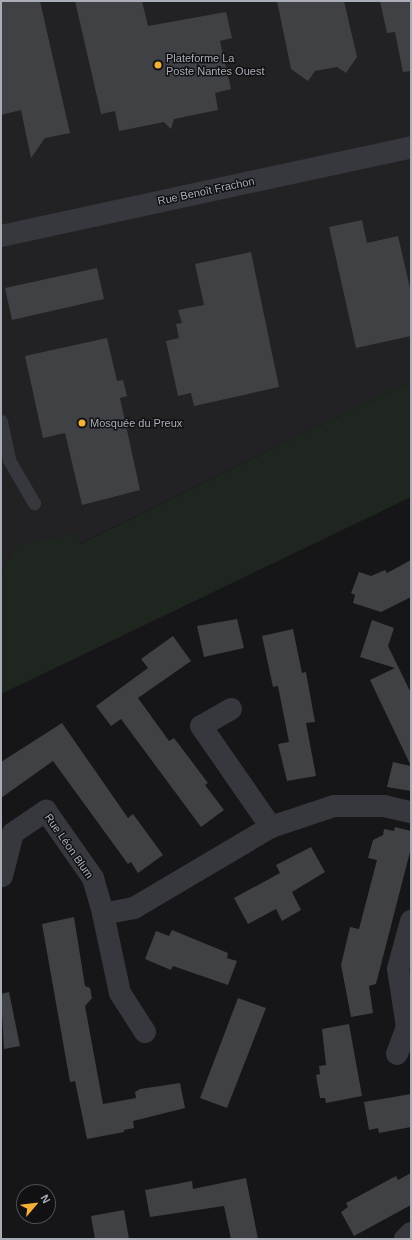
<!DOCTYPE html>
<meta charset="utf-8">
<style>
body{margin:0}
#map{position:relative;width:412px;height:1240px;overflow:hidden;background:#161618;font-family:Arial,sans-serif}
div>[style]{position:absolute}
.built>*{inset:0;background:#222225}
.green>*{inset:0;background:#1e261f}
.building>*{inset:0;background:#404145}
.service>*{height:13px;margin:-6.5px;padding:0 6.5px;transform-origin:6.5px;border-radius:6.5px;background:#37383d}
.minor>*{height:22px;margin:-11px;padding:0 11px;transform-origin:11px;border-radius:11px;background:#37383d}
.dots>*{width:11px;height:11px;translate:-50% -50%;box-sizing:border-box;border:2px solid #111113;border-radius:50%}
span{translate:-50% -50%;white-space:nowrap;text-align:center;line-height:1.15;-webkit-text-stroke:3px #111113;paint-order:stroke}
.poi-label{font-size:11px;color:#a8adb8}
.left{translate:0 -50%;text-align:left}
.street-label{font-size:11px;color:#a8adb8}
.frame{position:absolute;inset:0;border:2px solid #a8adb8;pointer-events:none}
.north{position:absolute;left:16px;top:1184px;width:40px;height:40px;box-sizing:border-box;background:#111113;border:1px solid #4d4f55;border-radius:50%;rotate:62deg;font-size:11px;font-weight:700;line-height:16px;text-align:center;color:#a8adb8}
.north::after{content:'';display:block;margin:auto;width:14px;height:18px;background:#f2b134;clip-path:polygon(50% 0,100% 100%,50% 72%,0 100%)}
</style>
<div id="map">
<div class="built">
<div style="clip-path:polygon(1px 1px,411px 1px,411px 381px,79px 544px,78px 533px,1px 575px)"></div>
</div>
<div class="green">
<div style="clip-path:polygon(411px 381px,411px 497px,1px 694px,1px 575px,16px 546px,78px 533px,80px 544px)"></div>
</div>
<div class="building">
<div style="clip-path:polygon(1px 1px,40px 1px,70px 133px,45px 138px,31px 158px,21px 110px,1px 115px)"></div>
<div style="clip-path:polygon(75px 1px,142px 1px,148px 26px,226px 12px,232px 38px,220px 41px,231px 89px,215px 93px,218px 110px,174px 119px,171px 129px,164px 122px,119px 131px,115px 111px,101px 114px)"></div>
<div style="clip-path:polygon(277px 1px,344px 1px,357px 57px,346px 73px,337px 67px,315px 71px,308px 81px,291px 69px)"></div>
<div style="clip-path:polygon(380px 1px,411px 1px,411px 71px,403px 72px,395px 32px,387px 33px)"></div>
<div style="clip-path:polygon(362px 220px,367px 243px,398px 236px,411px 292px,411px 336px,356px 348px,329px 227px)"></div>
<div style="clip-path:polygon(251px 252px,279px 387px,194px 406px,191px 393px,178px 396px,166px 341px,179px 338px,176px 324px,182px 323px,178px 310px,204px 305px,195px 264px)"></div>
<div style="clip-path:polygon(97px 268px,104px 299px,12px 320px,5px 288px)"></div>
<div style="clip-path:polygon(107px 338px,117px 381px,123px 380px,127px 396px,120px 398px,140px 490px,82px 505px,65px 433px,43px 438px,25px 356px)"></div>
<div style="clip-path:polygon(411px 560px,411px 597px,381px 612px,353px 603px,355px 595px,351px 593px,359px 572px,371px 576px,385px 570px,387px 573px)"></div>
<div style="clip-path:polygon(237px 619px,244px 648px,204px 657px,197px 626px)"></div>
<div style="clip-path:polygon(372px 620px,394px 628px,388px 646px,411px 693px,411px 791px,387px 787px,393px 762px,411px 766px,370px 680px,395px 668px,360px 657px)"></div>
<div style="clip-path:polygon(293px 629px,302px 673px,306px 672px,315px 722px,306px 723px,316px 776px,287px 781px,278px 744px,289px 742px,278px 686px,273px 687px,262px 636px)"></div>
<div style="clip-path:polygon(173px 636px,191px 661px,138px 698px,169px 741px,174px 738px,208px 783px,205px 785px,224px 810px,201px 827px,121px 719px,111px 726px,96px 706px,148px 668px,141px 659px)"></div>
<div style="clip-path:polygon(62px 723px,128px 818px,133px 814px,163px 855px,138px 873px,131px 862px,128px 864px,53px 761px,1px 798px,1px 762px)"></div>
<div style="clip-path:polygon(395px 827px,411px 831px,411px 848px,376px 984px,369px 986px,373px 1013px,351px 1017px,341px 965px,350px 927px,359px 929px,377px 860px,368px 858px,373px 840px,383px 835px,384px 829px,394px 831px)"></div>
<div style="clip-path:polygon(311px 847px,325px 872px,292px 892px,301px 910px,282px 921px,276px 909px,248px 924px,234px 898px,280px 873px,276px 865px)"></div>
<div style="clip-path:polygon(74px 917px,85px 986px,90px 988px,92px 998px,85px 1006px,103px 1104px,136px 1098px,135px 1092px,140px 1089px,180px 1083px,185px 1108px,133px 1121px,134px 1128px,124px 1130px,124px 1132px,87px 1139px,75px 1081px,70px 1082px,42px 924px)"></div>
<div style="clip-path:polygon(172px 930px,228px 953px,227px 958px,237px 961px,228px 985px,173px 966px,171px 970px,145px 959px,156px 931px,169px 936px)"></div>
<div style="clip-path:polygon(9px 992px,20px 1046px,4px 1049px,1px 994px)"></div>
<div style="clip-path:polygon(238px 998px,266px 1008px,227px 1108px,200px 1098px)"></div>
<div style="clip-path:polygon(349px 1024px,362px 1096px,326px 1103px,325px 1098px,320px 1098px,316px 1075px,320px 1074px,319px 1066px,326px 1065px,322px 1029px)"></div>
<div style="clip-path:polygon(411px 1094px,411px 1127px,379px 1133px,378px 1128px,369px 1130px,364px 1102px)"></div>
<div style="clip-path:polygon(411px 1173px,411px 1205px,354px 1236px,341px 1212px,348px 1207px,346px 1203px,396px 1176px,398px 1180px)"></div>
<div style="clip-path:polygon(246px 1178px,258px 1239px,231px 1239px,224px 1206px,150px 1217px,145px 1190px,192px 1181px,193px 1189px)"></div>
<div style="clip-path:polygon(124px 1210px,129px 1239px,95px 1239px,91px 1216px)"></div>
</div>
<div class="service">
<div style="left:1px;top:421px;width:40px;rotate:78deg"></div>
<div style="left:9px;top:460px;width:50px;rotate:59.8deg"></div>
</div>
<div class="minor">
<div style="left:1px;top:236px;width:420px;rotate:-12.2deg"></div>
<div style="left:231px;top:709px;width:34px;rotate:150deg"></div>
<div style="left:201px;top:726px;width:123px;rotate:55.3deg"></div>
<div style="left:2px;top:876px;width:44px;rotate:-75.7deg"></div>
<div style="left:13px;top:833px;width:40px;rotate:-34deg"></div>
<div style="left:46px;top:811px;width:82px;rotate:55deg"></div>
<div style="left:93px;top:878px;width:37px;rotate:74deg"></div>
<div style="left:145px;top:1032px;width:46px;rotate:-122.7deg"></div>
<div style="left:120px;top:993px;width:81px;rotate:-102.1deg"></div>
<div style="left:103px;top:914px;width:32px;rotate:-11deg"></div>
<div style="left:134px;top:908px;width:159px;rotate:-30.6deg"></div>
<div style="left:271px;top:827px;width:66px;rotate:-18.4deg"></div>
<div style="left:334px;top:806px;width:50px"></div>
<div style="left:384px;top:806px;width:28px;rotate:13deg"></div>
<div style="left:397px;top:1054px;width:29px;rotate:-70deg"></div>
<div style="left:407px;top:1027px;width:59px;rotate:-98.8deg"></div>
<div style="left:398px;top:969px;width:50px;rotate:-74.8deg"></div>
<div style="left:405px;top:1239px;width:8px;rotate:-45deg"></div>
</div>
<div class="dots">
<div style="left:158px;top:65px;background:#f2b134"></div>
<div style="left:82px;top:423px;background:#f2b134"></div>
</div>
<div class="poi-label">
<span class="left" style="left:166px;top:65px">Plateforme La<br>Poste Nantes Ouest</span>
<span class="left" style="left:90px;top:423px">Mosquée du Preux</span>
</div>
<div class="street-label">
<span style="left:206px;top:191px;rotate:-12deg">Rue Benoît Frachon</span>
<span style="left:69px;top:846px;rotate:55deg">Rue Léon Blum</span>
</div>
<div class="frame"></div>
<div class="north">N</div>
</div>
